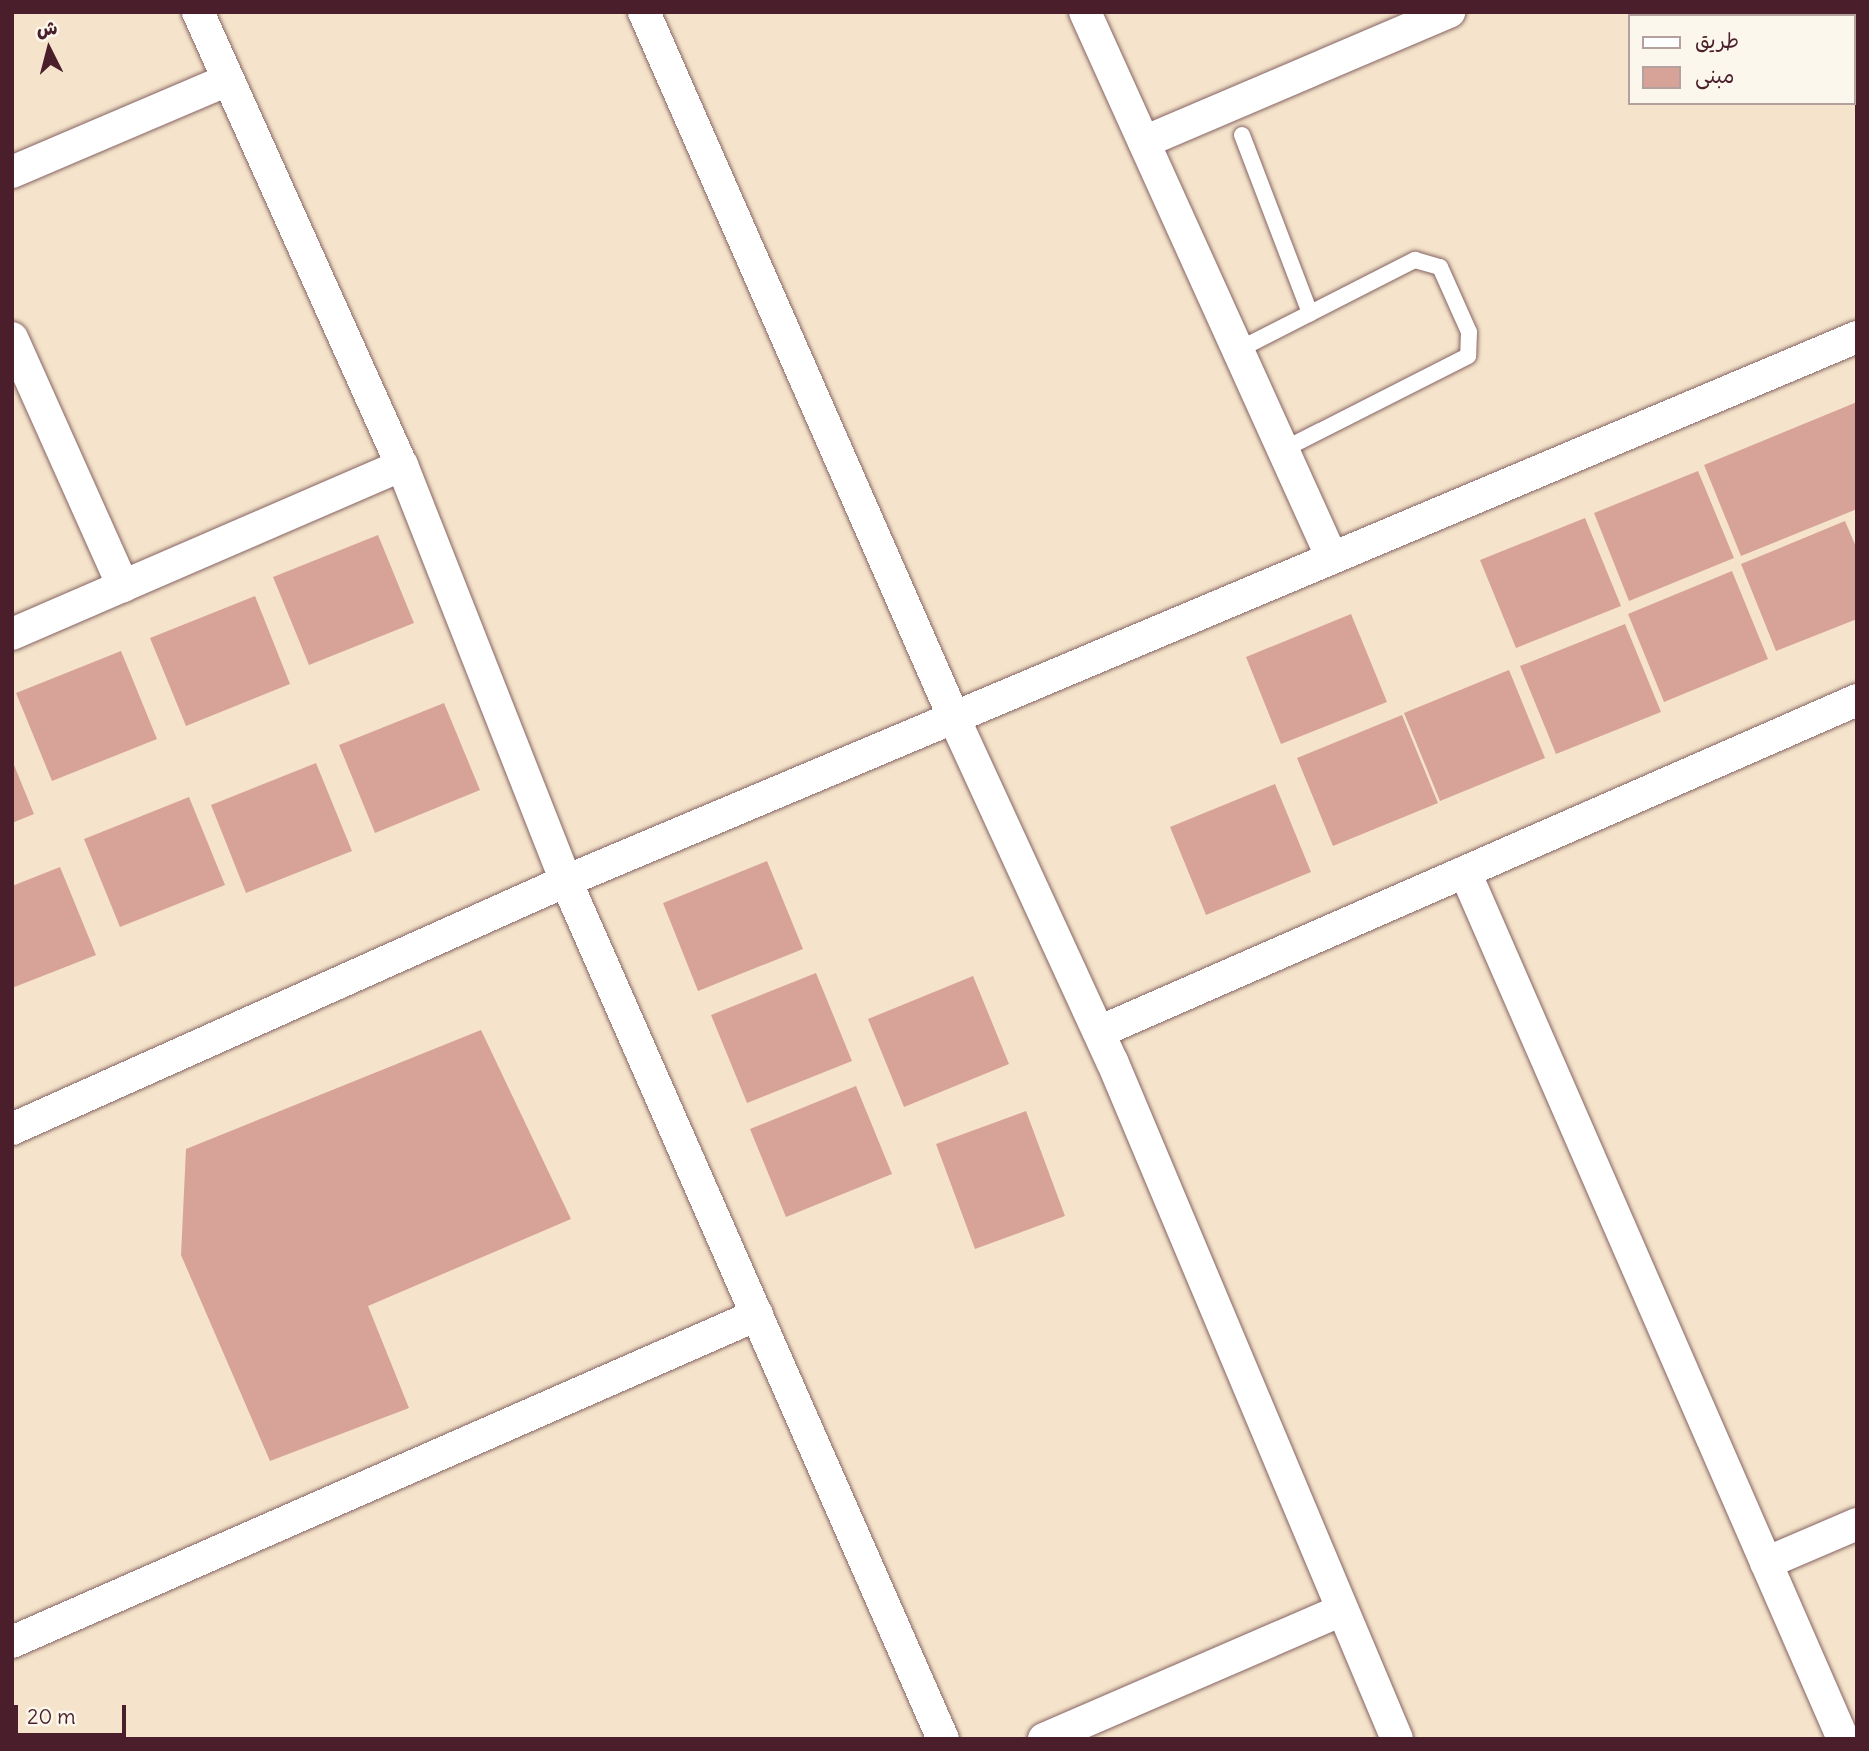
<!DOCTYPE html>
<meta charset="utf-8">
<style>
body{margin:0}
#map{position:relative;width:1869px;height:1751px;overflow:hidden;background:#f5e4cb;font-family:Delius,"Playpen Sans Arabic",sans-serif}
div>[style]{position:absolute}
.building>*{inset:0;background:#d7a399}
.roads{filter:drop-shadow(0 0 2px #866463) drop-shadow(0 0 2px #866463)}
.lane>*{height:16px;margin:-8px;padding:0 8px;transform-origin:8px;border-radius:8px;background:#fff}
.street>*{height:32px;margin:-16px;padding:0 16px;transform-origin:16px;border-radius:16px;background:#fff}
span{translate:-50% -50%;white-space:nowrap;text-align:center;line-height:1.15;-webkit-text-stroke:7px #fbf7ec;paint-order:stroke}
.frame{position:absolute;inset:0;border:14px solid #4a1f2b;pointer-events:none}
.legend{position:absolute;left:1628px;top:14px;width:228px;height:91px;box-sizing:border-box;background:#fbf7ec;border:2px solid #b4a19f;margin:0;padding:9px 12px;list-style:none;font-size:21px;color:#4a1f2b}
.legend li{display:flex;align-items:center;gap:14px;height:35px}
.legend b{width:35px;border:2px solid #b4a19f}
.north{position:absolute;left:14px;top:14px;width:70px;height:70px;-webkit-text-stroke:5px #fbf7ec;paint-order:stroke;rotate:354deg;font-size:19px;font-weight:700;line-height:28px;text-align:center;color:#4a1f2b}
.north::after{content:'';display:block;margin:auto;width:24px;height:32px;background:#4a1f2b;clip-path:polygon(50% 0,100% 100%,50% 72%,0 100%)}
.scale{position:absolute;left:14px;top:1705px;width:112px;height:32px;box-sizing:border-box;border:4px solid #4a1f2b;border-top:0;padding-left:9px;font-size:21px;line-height:24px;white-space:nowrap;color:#4a1f2b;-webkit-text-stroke:5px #fbf7ec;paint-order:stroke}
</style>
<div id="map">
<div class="building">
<div style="clip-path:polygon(1857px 402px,1857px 509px,1741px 556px,1704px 465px)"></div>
<div style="clip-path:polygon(1698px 471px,1734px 558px,1629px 601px,1594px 513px)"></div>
<div style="clip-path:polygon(1585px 518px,1621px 606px,1516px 648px,1480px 560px)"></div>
<div style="clip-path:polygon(1845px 521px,1857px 549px,1857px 619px,1776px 651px,1741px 564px)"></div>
<div style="clip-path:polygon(378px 535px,414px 623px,309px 665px,273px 577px)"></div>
<div style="clip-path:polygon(1732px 571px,1768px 659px,1664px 702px,1628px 614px)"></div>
<div style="clip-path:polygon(255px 596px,290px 684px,186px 726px,150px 638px)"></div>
<div style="clip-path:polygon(1351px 614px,1387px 702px,1281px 744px,1246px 657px)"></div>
<div style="clip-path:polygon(1625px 624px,1661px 712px,1556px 754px,1520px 666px)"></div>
<div style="clip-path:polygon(121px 651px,157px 739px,52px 781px,16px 693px)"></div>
<div style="clip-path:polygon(1509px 670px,1545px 758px,1440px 801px,1404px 713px)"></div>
<div style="clip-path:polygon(444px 703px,480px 790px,375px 833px,339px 745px)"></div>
<div style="clip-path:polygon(1402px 715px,1438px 803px,1333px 846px,1297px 758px)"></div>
<div style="clip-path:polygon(12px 760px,34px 814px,12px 823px)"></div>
<div style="clip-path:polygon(316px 763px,352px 851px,246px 893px,211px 805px)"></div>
<div style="clip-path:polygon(1275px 784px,1311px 872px,1206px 915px,1170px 827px)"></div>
<div style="clip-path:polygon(189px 797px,225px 885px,120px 927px,84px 839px)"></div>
<div style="clip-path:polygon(767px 861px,803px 949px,698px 991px,663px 903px)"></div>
<div style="clip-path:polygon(60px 867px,96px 955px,12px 988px,12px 886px)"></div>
<div style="clip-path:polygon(816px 973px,852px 1061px,747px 1103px,711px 1015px)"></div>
<div style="clip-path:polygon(973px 976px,1009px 1064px,904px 1107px,868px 1019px)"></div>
<div style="clip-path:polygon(481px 1030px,571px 1219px,368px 1306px,409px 1408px,270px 1461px,181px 1255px,186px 1149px)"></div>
<div style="clip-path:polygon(856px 1086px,892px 1174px,786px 1217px,750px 1129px)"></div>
<div style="clip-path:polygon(1026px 1111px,1065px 1216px,975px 1249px,936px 1144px)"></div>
</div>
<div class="roads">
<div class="lane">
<div style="left:1242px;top:135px;width:191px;rotate:69.1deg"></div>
<div style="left:1238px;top:350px;width:199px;rotate:-27deg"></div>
<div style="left:1415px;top:260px;width:26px;rotate:16deg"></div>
<div style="left:1440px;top:267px;width:71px;rotate:66deg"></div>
<div style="left:1469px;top:332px;width:24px;rotate:92deg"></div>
<div style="left:1468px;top:356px;width:208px;rotate:153.1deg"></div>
</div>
<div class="street">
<div style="left:198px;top:12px;width:497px;rotate:65.8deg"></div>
<div style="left:402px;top:465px;width:447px;rotate:68.5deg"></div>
<div style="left:566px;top:881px;width:937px;rotate:66.28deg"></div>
<div style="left:644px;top:12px;width:771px;rotate:66.29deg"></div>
<div style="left:954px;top:718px;width:378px;rotate:65.3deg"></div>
<div style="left:1112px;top:1061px;width:735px;rotate:67.2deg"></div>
<div style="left:1085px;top:12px;width:599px;rotate:65.66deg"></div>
<div style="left:1144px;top:142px;width:332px;rotate:-23.1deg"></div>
<div style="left:12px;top:172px;width:235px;rotate:-23.1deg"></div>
<div style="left:12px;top:338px;width:272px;rotate:65.9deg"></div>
<div style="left:12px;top:634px;width:425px;rotate:-23.4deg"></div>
<div style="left:1465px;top:872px;width:946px;rotate:66.44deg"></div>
<div style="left:1099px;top:1032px;width:828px;rotate:-23.65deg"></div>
<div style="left:12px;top:1129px;width:607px;rotate:-24.12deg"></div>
<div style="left:566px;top:881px;width:1401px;rotate:-22.85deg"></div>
<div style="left:1766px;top:1563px;width:99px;rotate:-23.2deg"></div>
<div style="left:12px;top:1642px;width:814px;rotate:-23.7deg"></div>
<div style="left:1044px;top:1739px;width:325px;rotate:-23.4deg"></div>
</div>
</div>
<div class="frame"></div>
<ul class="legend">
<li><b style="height:9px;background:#fff"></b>طريق</li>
<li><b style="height:19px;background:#d7a399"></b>مبنى</li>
</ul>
<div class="north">ش</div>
<div class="scale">20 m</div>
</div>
